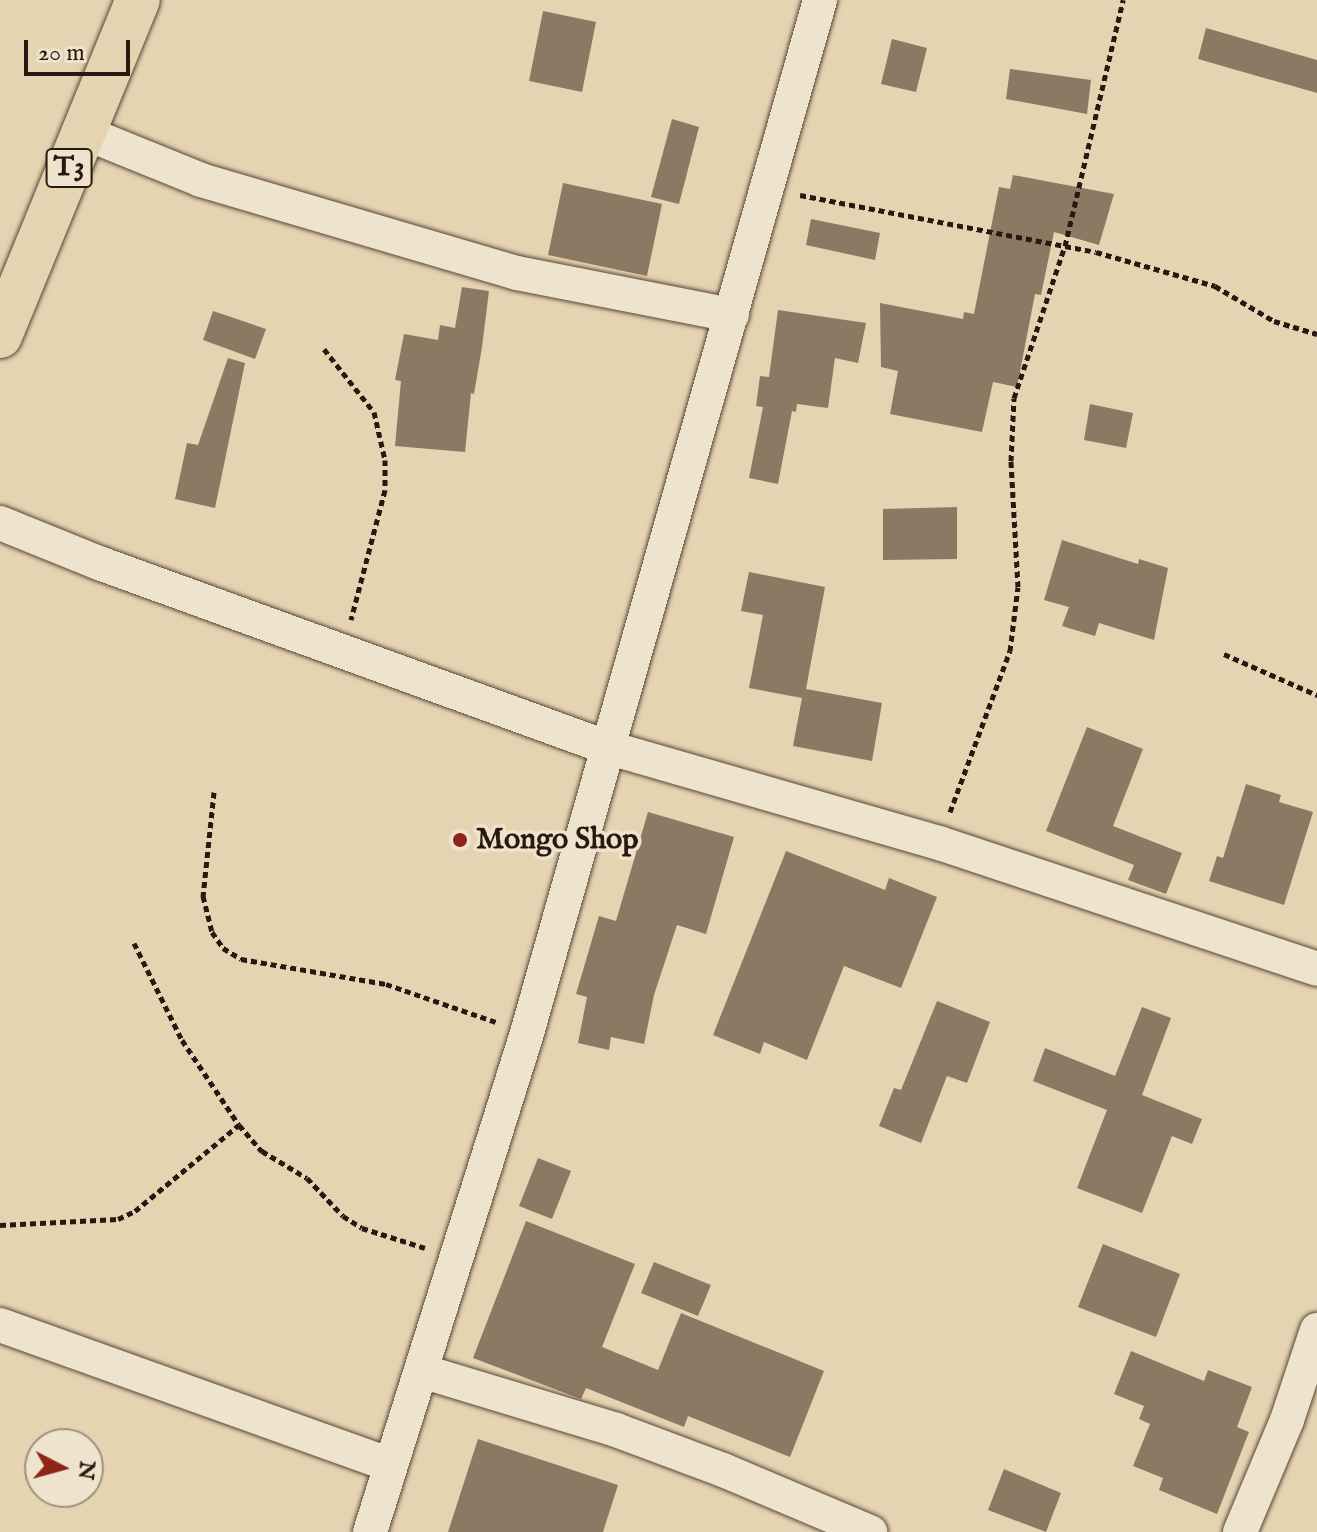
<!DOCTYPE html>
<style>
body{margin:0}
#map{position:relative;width:1317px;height:1532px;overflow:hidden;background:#e5d4b1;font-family:"IM FELL English",serif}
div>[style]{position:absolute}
.building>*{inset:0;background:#8b7964}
.path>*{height:5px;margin-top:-2.5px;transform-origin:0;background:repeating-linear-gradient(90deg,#291711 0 6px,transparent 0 10px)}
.roads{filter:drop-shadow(0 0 2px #584639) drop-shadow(0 0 2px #584639)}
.minor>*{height:34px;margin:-17px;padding:0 17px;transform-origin:17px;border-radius:17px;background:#eee3cc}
.highway>*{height:44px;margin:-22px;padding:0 22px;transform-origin:22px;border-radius:22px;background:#e5d4b1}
.dots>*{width:22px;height:22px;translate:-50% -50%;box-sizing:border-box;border:4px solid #eee3cc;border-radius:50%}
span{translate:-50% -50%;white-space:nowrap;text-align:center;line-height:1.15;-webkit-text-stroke:7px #eee3cc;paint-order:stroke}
.shield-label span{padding:2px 6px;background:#eee3cc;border:2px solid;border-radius:6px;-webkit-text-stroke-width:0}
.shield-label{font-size:28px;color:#291711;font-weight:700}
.poi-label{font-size:30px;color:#291711;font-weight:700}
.left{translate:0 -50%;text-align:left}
.north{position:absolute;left:24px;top:1428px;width:80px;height:80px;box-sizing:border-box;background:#eee3cc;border:2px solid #9f9181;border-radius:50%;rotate:96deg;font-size:22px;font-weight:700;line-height:32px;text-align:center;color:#291711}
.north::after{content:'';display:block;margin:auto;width:28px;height:36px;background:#8f2418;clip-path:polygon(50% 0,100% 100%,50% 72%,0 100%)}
.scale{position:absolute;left:24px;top:40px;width:106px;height:36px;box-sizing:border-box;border:4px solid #291711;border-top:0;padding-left:10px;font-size:24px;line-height:28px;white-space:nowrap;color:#291711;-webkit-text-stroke:6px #eee3cc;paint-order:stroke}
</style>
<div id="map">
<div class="building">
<div style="clip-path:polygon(543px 11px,596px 22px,582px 92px,529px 81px)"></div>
<div style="clip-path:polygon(1206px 28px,1317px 60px,1317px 93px,1198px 59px)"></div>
<div style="clip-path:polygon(892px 39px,927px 48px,916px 92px,881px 84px)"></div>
<div style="clip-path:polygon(1010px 69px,1091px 80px,1087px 114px,1006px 99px)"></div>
<div style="clip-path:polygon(672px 119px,699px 127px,679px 204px,651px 197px)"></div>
<div style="clip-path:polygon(1013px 175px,1114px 194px,1099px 245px,1054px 232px,1041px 295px,1035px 294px,1017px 387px,993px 382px,982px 432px,890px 414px,898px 371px,881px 367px,880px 303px,963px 319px,964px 312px,974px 314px,999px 187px,1010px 189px)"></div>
<div style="clip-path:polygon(563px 183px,662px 204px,647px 276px,548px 255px)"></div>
<div style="clip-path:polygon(811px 219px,880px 233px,875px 260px,806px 245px)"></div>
<div style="clip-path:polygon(462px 287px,489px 291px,482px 347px,474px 394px,471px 393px,465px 452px,395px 446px,401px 381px,395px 380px,404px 334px,438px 340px,440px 325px,455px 328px)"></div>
<div style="clip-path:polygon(778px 310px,866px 323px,858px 363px,835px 358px,828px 408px,797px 404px,796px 412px,792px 411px,778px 484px,749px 478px,763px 407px,756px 406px,760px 376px,769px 377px)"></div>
<div style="clip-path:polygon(213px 311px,266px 329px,255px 359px,203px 340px)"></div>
<div style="clip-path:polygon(228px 358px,245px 363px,215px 508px,175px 499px,187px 443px,198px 445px)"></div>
<div style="clip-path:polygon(1090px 404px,1133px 413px,1126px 448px,1084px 440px)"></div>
<div style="clip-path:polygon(957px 507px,957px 559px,883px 560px,883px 509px)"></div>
<div style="clip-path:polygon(1062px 540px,1138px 564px,1139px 559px,1168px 568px,1154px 640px,1099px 623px,1095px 636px,1062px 626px,1069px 607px,1044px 600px)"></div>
<div style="clip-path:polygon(749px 572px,825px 587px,806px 689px,882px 703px,872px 761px,793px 746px,802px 698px,749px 688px,763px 615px,741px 611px)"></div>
<div style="clip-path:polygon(1087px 727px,1143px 749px,1113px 826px,1182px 853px,1166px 894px,1128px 880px,1134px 865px,1046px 831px)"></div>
<div style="clip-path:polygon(1246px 784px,1281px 795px,1279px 802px,1313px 812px,1284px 905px,1209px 881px,1217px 856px,1223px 858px)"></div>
<div style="clip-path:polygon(648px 812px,734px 837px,706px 934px,677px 925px,654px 995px,644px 1044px,611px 1037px,609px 1050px,578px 1043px,587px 997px,576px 994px,599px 916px,616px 921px)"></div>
<div style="clip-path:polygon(786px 851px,885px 890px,889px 878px,937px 897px,901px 988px,844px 966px,807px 1060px,764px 1042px,760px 1054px,713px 1035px)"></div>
<div style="clip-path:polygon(937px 1001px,990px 1022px,967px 1083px,947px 1076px,921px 1143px,879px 1126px,894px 1088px,901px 1090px)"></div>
<div style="clip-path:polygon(1142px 1007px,1171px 1018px,1142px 1095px,1202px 1119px,1192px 1144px,1172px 1136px,1142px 1213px,1077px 1188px,1107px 1110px,1033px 1081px,1045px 1048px,1115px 1076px)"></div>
<div style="clip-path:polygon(538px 1158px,571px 1171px,552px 1219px,519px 1206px)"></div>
<div style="clip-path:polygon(526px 1221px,635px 1264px,602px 1347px,658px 1370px,681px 1313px,824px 1371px,790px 1457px,688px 1416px,684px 1427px,586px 1388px,581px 1399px,473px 1358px)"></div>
<div style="clip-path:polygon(1103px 1244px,1180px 1274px,1156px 1337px,1078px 1307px)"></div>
<div style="clip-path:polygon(654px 1262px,711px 1285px,698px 1316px,641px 1293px)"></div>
<div style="clip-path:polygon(1131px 1351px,1204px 1381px,1208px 1370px,1252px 1387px,1237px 1427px,1249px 1432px,1217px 1514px,1159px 1490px,1163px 1478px,1133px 1466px,1150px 1424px,1139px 1419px,1144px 1406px,1114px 1394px)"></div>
<div style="clip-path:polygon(478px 1439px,618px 1485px,603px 1532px,448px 1532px)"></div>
<div style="clip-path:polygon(1004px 1469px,1061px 1493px,1046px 1532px,988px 1510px)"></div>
</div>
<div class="path">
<div style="left:800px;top:195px;width:301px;rotate:10.9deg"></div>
<div style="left:1096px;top:252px;width:124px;rotate:15.9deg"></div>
<div style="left:1215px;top:286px;width:69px;rotate:30.7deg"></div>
<div style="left:1274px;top:321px;width:45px;rotate:16.8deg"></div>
<div style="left:324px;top:349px;width:80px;rotate:51.6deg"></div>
<div style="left:374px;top:412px;width:49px;rotate:77.1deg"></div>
<div style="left:385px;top:460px;width:30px;rotate:90deg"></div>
<div style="left:385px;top:490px;width:134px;rotate:104.7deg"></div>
<div style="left:1224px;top:654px;width:102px;rotate:23.8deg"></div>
<div style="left:214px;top:792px;width:105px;rotate:96deg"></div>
<div style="left:203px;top:896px;width:37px;rotate:76deg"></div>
<div style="left:212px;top:932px;width:19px;rotate:55deg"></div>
<div style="left:223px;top:948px;width:21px;rotate:31deg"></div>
<div style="left:241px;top:959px;width:147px;rotate:9.8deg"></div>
<div style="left:386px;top:984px;width:116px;rotate:19.1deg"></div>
<div style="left:950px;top:812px;width:172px;rotate:-69.6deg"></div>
<div style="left:1010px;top:651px;width:64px;rotate:-82.9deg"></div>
<div style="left:1018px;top:587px;width:126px;rotate:-93.2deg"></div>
<div style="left:1011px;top:461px;width:63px;rotate:-87.3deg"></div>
<div style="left:1014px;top:398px;width:160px;rotate:-71.5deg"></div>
<div style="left:1065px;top:246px;width:253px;rotate:-76.7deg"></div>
<div style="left:134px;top:943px;width:108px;rotate:63.7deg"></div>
<div style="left:182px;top:1040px;width:102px;rotate:56.2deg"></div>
<div style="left:239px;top:1125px;width:35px;rotate:49deg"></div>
<div style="left:262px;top:1151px;width:52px;rotate:31deg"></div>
<div style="left:307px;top:1178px;width:52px;rotate:46.5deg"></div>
<div style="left:343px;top:1216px;width:22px;rotate:32deg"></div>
<div style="left:362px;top:1228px;width:66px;rotate:17.6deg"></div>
<div style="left:0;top:1225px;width:118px;rotate:-2.9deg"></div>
<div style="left:118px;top:1219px;width:19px;rotate:-25deg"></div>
<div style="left:135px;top:1211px;width:135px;rotate:-39.6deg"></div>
</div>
<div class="roads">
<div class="minor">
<div style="left:83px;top:132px;width:127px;rotate:22.1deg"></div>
<div style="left:201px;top:180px;width:329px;rotate:16.4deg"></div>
<div style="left:517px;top:273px;width:219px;rotate:11.1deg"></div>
<div style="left:0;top:523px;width:107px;rotate:22deg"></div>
<div style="left:99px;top:563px;width:539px;rotate:19.95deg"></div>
<div style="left:606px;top:747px;width:347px;rotate:16.1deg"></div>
<div style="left:939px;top:843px;width:398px;rotate:18.4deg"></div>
<div style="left:0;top:1325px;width:413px;rotate:19.7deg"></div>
<div style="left:421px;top:1371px;width:204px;rotate:16.8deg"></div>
<div style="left:616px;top:1430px;width:114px;rotate:20.5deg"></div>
<div style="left:723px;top:1470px;width:160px;rotate:22.9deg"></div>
<div style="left:370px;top:1532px;width:523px;rotate:-72.53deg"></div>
<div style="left:527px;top:1033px;width:1074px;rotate:-74.16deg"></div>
<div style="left:1240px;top:1532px;width:121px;rotate:-67.2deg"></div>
<div style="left:1287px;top:1420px;width:95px;rotate:-71.6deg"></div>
</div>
<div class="highway">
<div style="left:0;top:336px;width:363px;rotate:-67.7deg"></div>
</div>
</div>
<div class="dots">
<div style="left:460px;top:840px;background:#8f2418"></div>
</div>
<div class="shield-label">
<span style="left:69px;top:168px">T3</span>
</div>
<div class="poi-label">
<span class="left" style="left:476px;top:840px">Mongo Shop</span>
</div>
<div class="north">N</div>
<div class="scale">20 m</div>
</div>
